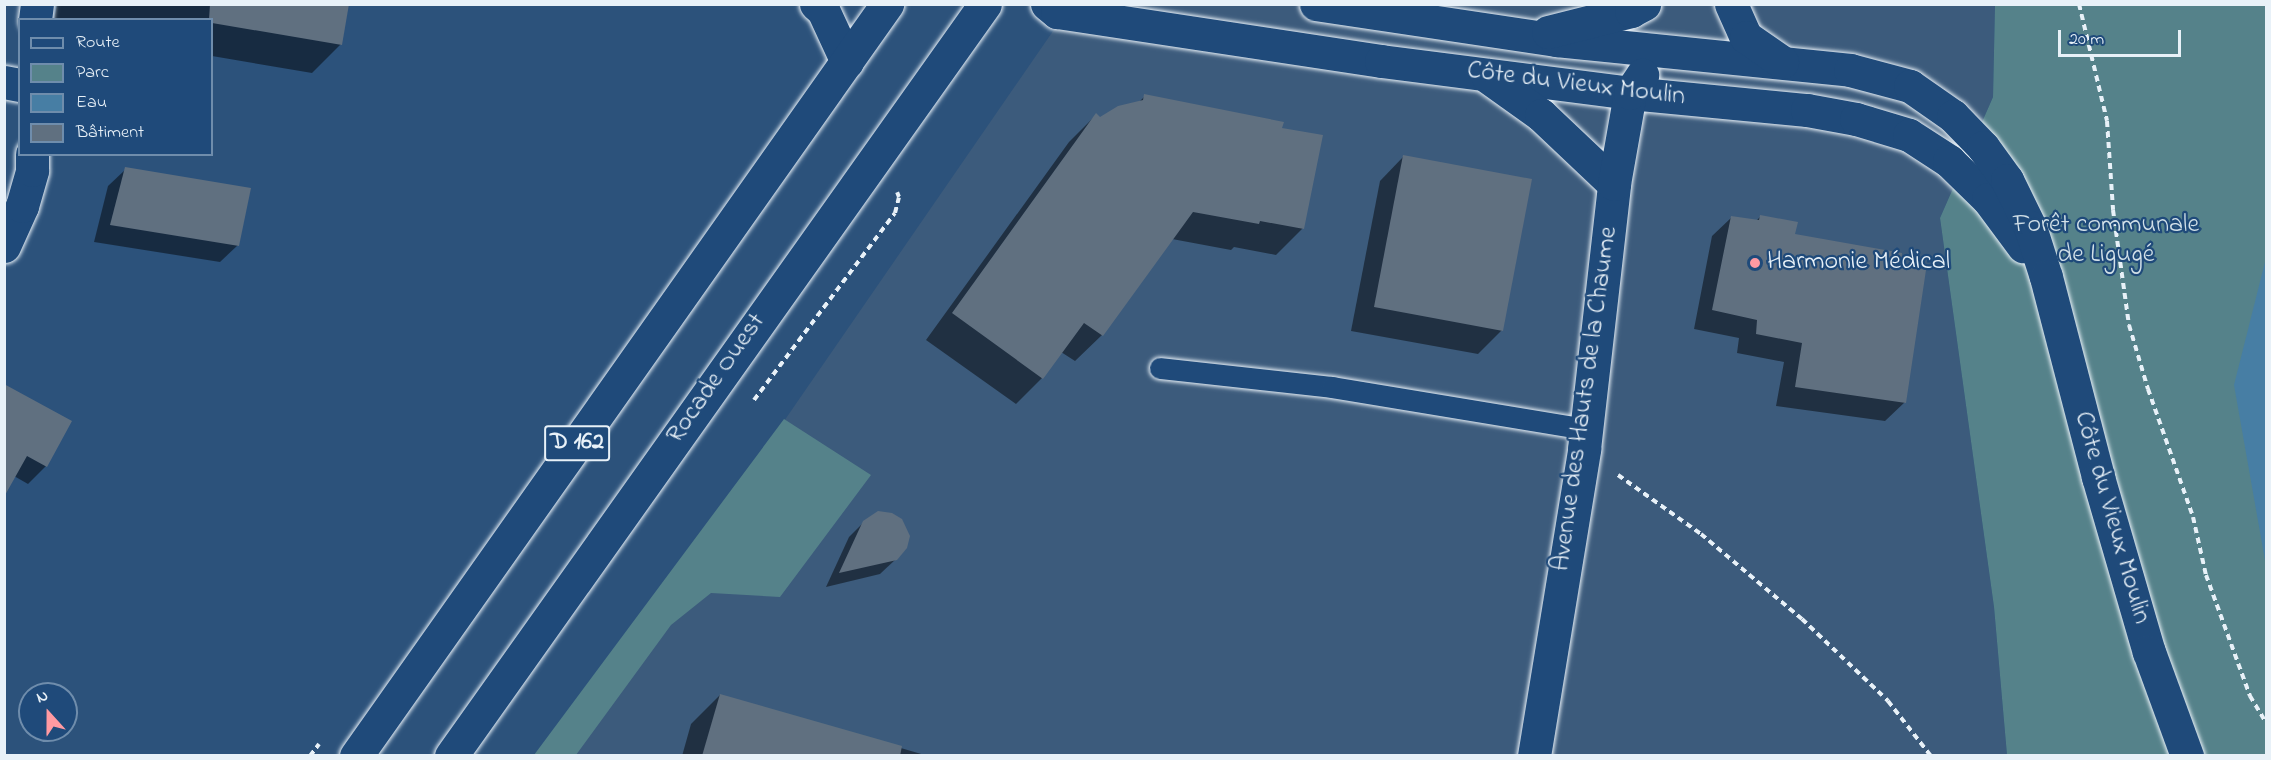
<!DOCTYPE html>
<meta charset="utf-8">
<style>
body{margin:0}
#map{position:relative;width:2271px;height:760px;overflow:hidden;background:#2c527b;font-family:"Indie Flower",sans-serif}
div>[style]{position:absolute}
.built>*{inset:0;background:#3c5b7c}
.green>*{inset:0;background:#55828a}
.water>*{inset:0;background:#477ea4}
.shadow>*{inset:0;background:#0007}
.building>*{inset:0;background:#607080}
.path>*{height:4px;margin-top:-2px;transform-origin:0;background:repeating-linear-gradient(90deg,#e8f1f8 0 6px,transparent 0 10.5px)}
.roads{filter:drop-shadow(0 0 2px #e8f1f8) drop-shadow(0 0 2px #e8f1f8)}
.service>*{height:21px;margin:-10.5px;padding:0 10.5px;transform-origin:10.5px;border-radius:10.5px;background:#1f4a7a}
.minor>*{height:33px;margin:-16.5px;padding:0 16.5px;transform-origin:16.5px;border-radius:16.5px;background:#1f4a7a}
.primary>*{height:33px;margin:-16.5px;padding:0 16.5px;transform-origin:16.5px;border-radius:16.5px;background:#1f4a7a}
.dots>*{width:16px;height:16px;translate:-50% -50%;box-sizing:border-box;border:3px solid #1f4a7a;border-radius:50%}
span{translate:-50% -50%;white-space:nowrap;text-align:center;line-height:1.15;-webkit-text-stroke:4.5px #1f4a7a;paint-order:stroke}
.shield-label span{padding:2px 4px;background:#1f4a7a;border:2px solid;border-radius:4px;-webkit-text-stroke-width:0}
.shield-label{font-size:24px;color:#e8f1f8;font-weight:700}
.street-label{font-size:26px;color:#e8f1f8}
.park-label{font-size:26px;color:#d2e0e8}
.poi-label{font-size:26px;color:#e8f1f8}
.left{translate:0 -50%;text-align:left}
.frame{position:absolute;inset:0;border:6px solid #e8f1f8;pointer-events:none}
.legend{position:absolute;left:18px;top:18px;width:195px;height:138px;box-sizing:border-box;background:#1f4a7a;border:2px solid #6f8dac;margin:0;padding:8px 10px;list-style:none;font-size:18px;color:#e8f1f8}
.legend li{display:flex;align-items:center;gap:12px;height:30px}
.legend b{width:30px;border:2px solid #6f8dac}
.north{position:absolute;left:18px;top:682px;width:60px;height:60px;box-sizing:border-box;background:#1f4a7a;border:2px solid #6f8dac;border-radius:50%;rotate:339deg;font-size:16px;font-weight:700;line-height:24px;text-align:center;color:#e8f1f8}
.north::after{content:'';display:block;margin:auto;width:21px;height:27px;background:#ff9aa2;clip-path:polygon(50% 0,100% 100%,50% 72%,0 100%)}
.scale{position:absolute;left:2058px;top:30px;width:123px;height:27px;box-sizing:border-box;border:3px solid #e8f1f8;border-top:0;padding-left:8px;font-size:18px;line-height:21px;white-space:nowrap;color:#e8f1f8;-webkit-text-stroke:4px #1f4a7a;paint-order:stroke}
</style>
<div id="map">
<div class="built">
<div style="clip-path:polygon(1071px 5px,1995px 5px,1993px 97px,1940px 218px,1994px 607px,2007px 755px,553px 756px)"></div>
</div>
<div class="green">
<div style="clip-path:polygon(1995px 5px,2266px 5px,2266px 755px,2007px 755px,1994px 607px,1940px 218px,1993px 97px)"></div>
<div style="clip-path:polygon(784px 419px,871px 475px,780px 597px,711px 593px,671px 625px,576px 755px,534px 755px)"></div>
</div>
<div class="water">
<div style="clip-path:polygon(2266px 258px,2266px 566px,2234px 385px)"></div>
</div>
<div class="shadow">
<div style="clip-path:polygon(57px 4px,347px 4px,341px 44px,312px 73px,212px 56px,212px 20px,54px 20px)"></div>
<div style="clip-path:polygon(1145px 96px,1280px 129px,1303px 228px,1276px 255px,1234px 247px,1231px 250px,1172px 239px,1102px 335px,1075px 361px,1061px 352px,1042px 378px,1016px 404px,926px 340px,1069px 142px,1096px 115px,1100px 119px,1138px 103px)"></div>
<div style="clip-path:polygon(1404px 156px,1502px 330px,1478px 354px,1351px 331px,1380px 181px)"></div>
<div style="clip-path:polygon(126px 169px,238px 245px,220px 262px,94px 242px,108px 186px)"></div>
<div style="clip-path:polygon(1732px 217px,1756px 221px,1760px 217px,1794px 235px,1905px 402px,1885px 421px,1776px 406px,1784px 362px,1737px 353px,1739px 338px,1694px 329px,1712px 236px)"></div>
<div style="clip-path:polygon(4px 386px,46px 466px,28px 484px,14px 476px)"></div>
<div style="clip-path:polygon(864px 522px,896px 559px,880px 574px,826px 587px,849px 537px)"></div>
<div style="clip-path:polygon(720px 695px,928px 756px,682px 756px,691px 724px)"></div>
</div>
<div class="building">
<div style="clip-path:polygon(210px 4px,349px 4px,342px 45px,212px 23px,209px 20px)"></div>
<div style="clip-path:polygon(1144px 94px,1284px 122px,1282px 128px,1323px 135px,1304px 229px,1260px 221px,1259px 224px,1193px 212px,1103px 336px,1084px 323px,1043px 379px,952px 313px,1096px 113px,1100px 117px,1118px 106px,1143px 100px)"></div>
<div style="clip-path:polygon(1403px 155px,1532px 179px,1503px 331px,1374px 307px)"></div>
<div style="clip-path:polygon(125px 167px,251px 188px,239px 246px,110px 225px)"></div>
<div style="clip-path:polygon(1760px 215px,1798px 222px,1795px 234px,1902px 253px,1901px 265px,1926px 270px,1906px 403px,1795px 387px,1802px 343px,1756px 334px,1757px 320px,1712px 310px,1731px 216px,1759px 220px)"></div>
<div style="clip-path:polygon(4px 384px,72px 421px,47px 467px,27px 456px,4px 497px)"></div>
<div style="clip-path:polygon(878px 511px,892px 513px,902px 519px,910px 536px,907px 548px,897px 560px,839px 573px,863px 521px)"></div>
<div style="clip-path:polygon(720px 694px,902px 746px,900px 756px,702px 756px)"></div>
</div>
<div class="path">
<div style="left:2079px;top:4px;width:120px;rotate:76.5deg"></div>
<div style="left:2107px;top:121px;width:89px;rotate:86.1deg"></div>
<div style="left:2113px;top:210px;width:116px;rotate:82.1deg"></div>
<div style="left:2129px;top:325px;width:67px;rotate:73.5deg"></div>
<div style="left:2148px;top:389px;width:136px;rotate:70.6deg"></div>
<div style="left:2193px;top:517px;width:59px;rotate:77.4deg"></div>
<div style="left:2206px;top:575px;width:129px;rotate:70deg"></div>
<div style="left:2250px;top:696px;width:31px;rotate:59deg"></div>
<div style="left:754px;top:400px;width:234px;rotate:-53deg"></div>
<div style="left:895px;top:213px;width:16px;rotate:-76deg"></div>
<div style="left:899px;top:197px;width:5px;rotate:-112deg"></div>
<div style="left:1618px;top:475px;width:102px;rotate:35.4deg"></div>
<div style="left:1701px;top:534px;width:132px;rotate:40.1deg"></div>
<div style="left:1802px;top:619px;width:119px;rotate:43.6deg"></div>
<div style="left:1888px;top:701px;width:70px;rotate:52deg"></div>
<div style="left:310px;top:756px;width:15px;rotate:-53deg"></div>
</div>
<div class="roads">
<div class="service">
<div style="left:1160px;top:368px;width:173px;rotate:6.3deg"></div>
<div style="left:1332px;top:387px;width:258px;rotate:9.4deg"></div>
</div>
<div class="minor">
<div style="left:816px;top:4px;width:9px;rotate:41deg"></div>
<div style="left:823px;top:10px;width:57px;rotate:65.2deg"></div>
<div style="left:1047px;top:4px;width:13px;rotate:39deg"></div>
<div style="left:1057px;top:12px;width:328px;rotate:8.6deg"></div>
<div style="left:1381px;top:61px;width:251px;rotate:7.3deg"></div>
<div style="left:1630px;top:93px;width:178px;rotate:5.5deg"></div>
<div style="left:1807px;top:110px;width:50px;rotate:10.4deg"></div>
<div style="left:1856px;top:119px;width:55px;rotate:16.8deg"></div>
<div style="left:1909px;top:135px;width:48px;rotate:33deg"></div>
<div style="left:1949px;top:161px;width:54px;rotate:44.3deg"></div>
<div style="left:1988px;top:199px;width:59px;rotate:53.3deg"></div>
<div style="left:1316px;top:4px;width:243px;rotate:8.5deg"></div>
<div style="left:1556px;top:40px;width:296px;rotate:5.8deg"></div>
<div style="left:1850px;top:70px;width:62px;rotate:14.9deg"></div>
<div style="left:1910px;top:86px;width:52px;rotate:34.9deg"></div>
<div style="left:1953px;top:116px;width:43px;rotate:45.9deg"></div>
<div style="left:1983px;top:147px;width:41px;rotate:54deg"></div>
<div style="left:2007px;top:180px;width:52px;rotate:63.9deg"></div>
<div style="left:2030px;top:227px;width:52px;rotate:72.3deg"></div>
<div style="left:2046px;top:277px;width:207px;rotate:75.4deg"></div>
<div style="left:2098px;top:477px;width:182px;rotate:73.8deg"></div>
<div style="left:2149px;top:652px;width:111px;rotate:69.9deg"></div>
<div style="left:1731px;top:4px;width:36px;rotate:66deg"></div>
<div style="left:1746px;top:37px;width:44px;rotate:34.8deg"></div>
<div style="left:35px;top:20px;width:16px;rotate:-83deg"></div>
<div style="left:1548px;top:32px;width:86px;rotate:-14.2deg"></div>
<div style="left:1631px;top:11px;width:15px;rotate:-28deg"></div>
<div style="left:1488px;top:77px;width:65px;rotate:35.6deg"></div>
<div style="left:1541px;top:115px;width:100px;rotate:43.4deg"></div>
<div style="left:4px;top:82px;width:16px;rotate:11deg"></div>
<div style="left:4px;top:246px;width:44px;rotate:-65.8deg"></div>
<div style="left:22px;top:206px;width:37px;rotate:-74deg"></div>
<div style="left:32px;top:170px;width:16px;rotate:-90deg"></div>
<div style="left:1534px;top:756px;width:311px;rotate:-80.7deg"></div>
<div style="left:1584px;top:449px;width:267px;rotate:-83.5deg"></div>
<div style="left:1614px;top:184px;width:92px;rotate:-80deg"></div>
<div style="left:1630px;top:93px;width:22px;rotate:-56deg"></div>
</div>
<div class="primary">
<div style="left:356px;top:756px;width:921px;rotate:-54.77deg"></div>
<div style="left:451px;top:756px;width:922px;rotate:-54.62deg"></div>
</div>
</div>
<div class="dots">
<div style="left:1755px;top:263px;background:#ff9aa2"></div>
</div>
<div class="shield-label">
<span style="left:577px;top:443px">D 162</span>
</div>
<div class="street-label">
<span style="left:1576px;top:85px;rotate:7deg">Côte du Vieux Moulin</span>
<span style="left:717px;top:379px;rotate:-55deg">Rocade Ouest</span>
<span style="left:1586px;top:399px;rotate:-82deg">Avenue des Hauts de la Chaume</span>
<span style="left:2111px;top:518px;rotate:74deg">Côte du Vieux Moulin</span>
</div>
<div class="park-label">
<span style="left:2106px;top:241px">Forêt communale<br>de Ligugé</span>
</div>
<div class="poi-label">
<span class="left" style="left:1767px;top:263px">Harmonie Médical</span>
</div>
<div class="frame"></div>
<ul class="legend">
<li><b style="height:8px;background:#1f4a7a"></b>Route</li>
<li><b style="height:16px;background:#55828a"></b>Parc</li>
<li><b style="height:16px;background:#477ea4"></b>Eau</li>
<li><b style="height:16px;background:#607080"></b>Bâtiment</li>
</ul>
<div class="north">N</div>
<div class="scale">20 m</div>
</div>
